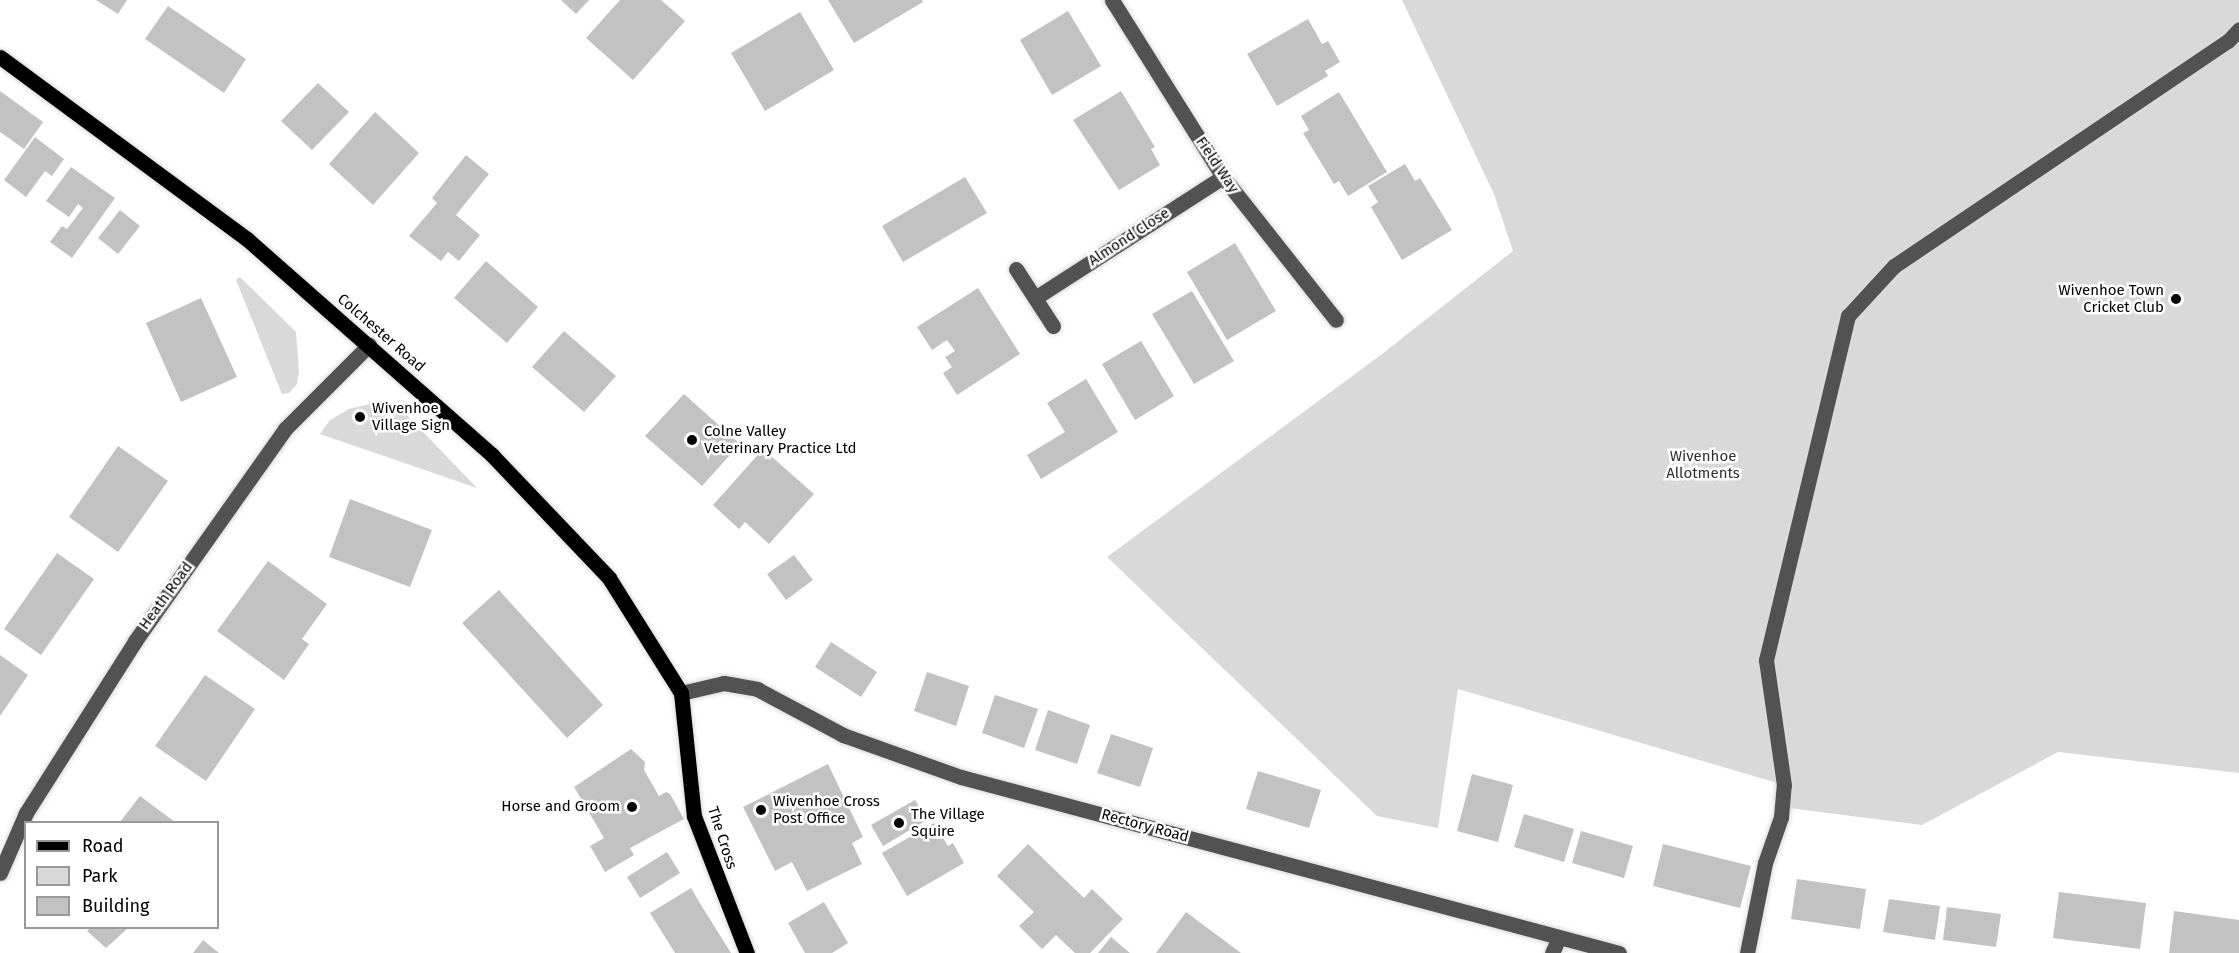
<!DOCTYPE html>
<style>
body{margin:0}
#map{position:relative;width:2239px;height:953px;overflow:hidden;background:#fff;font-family:"Fira Sans",sans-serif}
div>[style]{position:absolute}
.green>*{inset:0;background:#d9d9d9}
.building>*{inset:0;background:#c2c2c2}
.roads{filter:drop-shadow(0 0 2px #dbdbdb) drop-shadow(0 0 2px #dbdbdb)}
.minor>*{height:15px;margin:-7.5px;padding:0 7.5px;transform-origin:7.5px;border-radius:7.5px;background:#525252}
.major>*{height:15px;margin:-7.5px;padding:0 7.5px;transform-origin:7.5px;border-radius:7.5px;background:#000}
.dots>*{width:16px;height:16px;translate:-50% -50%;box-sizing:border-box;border:3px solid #fff;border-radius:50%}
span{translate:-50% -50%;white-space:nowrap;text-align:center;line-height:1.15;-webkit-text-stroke:5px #fff;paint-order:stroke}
.street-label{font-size:15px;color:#000}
.poi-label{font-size:15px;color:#000}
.right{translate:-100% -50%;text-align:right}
.left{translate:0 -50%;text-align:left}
.park-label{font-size:15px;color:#303030}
.legend{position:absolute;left:24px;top:821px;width:195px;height:108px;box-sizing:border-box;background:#fff;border:2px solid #999;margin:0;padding:8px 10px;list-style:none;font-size:18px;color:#000}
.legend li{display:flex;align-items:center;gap:12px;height:30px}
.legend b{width:30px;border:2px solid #999}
</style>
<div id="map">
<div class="green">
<div style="clip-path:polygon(1402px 0,2239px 0,2239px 773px,2058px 752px,1922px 825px,1789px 808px,1784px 785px,1458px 689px,1438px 828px,1377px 816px,1107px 557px,1382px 354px,1513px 251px,1494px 194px)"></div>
<div style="clip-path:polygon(240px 277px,296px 332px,299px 372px,297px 384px,289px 393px,282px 394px,236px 280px)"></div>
<div style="clip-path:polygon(378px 402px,401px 409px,477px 488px,320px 434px,330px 420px,349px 409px)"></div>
</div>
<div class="building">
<div style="clip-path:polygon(96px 0,127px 0,118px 14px)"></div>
<div style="clip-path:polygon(561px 0,589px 0,576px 14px)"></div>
<div style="clip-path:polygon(620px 0,661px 0,685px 21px,633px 80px,586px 38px)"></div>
<div style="clip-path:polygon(828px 0,922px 0,923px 2px,854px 43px)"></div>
<div style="clip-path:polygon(168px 6px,246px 59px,224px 93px,145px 39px)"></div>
<div style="clip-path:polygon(1068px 11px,1101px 66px,1052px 95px,1020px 40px)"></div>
<div style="clip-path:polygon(800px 12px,834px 70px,765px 111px,731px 53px)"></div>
<div style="clip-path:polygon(1308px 19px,1322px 44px,1328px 41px,1340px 62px,1325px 71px,1328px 76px,1277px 106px,1247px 54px)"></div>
<div style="clip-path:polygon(318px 83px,349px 112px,312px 150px,281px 121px)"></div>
<div style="clip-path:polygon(0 91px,43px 122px,24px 149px,0 132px)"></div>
<div style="clip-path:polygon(1121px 91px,1155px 147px,1151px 149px,1160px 165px,1119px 190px,1073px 120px)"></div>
<div style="clip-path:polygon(1339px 92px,1387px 172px,1348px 196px,1339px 181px,1334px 184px,1303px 133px,1309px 130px,1301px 116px)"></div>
<div style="clip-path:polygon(375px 112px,419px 153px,373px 205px,329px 164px)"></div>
<div style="clip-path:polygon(35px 137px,64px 159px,52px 176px,45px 171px,26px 197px,4px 180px)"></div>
<div style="clip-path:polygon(466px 155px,489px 174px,456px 215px,480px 235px,459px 261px,448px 252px,441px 261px,409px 236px,437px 203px,432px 198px)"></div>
<div style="clip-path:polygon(1405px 164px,1415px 181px,1420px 178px,1452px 230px,1402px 260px,1371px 207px,1378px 202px,1368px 186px)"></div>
<div style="clip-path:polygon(71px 167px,115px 198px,72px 258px,50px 242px,62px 226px,67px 229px,83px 208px,78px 204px,69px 217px,46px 201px)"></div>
<div style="clip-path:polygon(965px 177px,987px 213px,903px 262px,882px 226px)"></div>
<div style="clip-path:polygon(120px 210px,140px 226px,118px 254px,98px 238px)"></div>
<div style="clip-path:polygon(1235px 243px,1276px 311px,1227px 340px,1187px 272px)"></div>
<div style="clip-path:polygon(486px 261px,538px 307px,507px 343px,454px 298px)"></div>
<div style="clip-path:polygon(978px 288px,1020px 354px,957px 395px,943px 373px,952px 367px,945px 357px,955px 351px,947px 340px,932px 350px,917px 327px)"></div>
<div style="clip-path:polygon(1192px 291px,1234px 361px,1194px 384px,1152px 314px)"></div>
<div style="clip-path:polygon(201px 298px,237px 377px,181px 402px,146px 323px)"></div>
<div style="clip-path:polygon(564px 331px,616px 376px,584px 412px,532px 367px)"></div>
<div style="clip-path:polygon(1141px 341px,1174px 396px,1135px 420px,1102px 364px)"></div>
<div style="clip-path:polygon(1086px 379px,1118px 432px,1041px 479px,1027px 455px,1065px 432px,1047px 403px)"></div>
<div style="clip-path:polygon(684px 394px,740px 444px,702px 486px,645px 436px)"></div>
<div style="clip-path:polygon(118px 446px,168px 481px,118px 552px,69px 517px)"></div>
<div style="clip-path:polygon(763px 449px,814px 494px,769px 544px,745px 522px,739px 529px,713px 505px)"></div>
<div style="clip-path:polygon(350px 499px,432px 530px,410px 587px,329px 557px)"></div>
<div style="clip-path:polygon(57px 553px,94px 579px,41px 655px,4px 629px)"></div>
<div style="clip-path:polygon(794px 555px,813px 580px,786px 600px,767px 574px)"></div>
<div style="clip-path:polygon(268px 561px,327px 604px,302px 639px,309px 644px,284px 680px,217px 631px)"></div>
<div style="clip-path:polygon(499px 590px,603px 705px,567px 738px,462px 623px)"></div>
<div style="clip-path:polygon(831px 642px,877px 672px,861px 697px,815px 667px)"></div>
<div style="clip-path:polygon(0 655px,28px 675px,0 716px)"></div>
<div style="clip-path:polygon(927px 672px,969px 686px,956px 726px,914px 711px)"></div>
<div style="clip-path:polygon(205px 675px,255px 709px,206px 781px,155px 746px)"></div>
<div style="clip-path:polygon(995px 695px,1038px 709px,1024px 748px,982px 733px)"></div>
<div style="clip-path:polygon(1048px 710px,1090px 725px,1077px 764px,1035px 750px)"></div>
<div style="clip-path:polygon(1111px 734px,1153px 748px,1140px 787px,1097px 773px)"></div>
<div style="clip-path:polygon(631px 749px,645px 762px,644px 770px,659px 796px,666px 792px,670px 794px,684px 819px,630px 848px,634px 855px,605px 872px,590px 846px,604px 838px,574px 787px)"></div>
<div style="clip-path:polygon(828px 764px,863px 837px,852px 843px,862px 864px,807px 891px,792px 862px,775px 871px,743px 807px)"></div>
<div style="clip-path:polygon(1258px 771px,1321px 790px,1309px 828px,1246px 809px)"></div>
<div style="clip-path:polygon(1472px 774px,1513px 785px,1498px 842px,1457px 831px)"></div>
<div style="clip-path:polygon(140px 796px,175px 822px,120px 822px)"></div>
<div style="clip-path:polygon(915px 800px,927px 820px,883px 846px,871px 825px)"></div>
<div style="clip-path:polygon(1524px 814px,1574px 829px,1564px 862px,1514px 847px)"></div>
<div style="clip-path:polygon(934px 823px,948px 846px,953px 843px,964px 863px,907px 896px,882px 853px)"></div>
<div style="clip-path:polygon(1581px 831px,1633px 846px,1624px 878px,1572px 863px)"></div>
<div style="clip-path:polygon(1028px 844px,1084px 898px,1092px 889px,1123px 919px,1090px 953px,1075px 953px,1056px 935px,1042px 949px,1019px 926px,1034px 912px,997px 876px)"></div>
<div style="clip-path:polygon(1663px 844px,1751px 866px,1740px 908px,1653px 886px)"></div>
<div style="clip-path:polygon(667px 852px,680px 873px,640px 898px,627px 877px)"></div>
<div style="clip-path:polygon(1797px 879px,1866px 889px,1860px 929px,1791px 919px)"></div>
<div style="clip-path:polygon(691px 888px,701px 905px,731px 953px,675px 953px,650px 913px)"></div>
<div style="clip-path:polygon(2059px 892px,2146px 903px,2140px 949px,2053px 938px)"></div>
<div style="clip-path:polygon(1889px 899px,1940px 906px,1935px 940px,1883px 932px)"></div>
<div style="clip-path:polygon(824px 902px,848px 943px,832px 953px,805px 953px,788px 923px)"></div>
<div style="clip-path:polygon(1947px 907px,2001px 914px,1996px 947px,1943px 940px)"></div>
<div style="clip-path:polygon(2174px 911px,2239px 920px,2239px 953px,2169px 953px)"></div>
<div style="clip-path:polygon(1186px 912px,1241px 953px,1156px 953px)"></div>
<div style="clip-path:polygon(90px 928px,128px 928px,106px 948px,87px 931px)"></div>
<div style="clip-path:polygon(1111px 937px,1130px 953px,1098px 953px)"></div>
<div style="clip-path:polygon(203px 940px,219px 953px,193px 953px)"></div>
</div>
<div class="roads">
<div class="minor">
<div style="left:1112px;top:0;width:209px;rotate:57.9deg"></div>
<div style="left:1223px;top:177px;width:182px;rotate:51.7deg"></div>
<div style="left:1016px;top:269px;width:68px;rotate:57deg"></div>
<div style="left:1035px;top:298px;width:224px;rotate:-32.8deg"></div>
<div style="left:681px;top:693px;width:44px;rotate:-13.1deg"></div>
<div style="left:724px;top:683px;width:34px;rotate:10deg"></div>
<div style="left:757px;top:689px;width:98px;rotate:28.1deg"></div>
<div style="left:843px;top:735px;width:125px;rotate:19.6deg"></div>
<div style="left:961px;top:777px;width:681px;rotate:14.97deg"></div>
<div style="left:0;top:873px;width:65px;rotate:-66.6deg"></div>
<div style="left:26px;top:813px;width:204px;rotate:-57.6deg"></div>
<div style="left:135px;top:641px;width:260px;rotate:-54.7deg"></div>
<div style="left:285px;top:429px;width:119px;rotate:-45deg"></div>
<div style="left:1552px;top:953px;width:17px;rotate:-66deg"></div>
<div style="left:1747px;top:953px;width:92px;rotate:-78.7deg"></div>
<div style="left:1765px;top:863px;width:49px;rotate:-70.8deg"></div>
<div style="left:1781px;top:817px;width:32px;rotate:-85deg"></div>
<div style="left:1784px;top:785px;width:126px;rotate:-98.2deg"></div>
<div style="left:1766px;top:660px;width:354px;rotate:-76.6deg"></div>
<div style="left:1848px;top:316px;width:68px;rotate:-47.4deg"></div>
<div style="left:1894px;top:266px;width:403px;rotate:-34deg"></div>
<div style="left:2228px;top:41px;width:16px;rotate:-47deg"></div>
</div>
<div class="major">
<div style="left:0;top:57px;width:307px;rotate:36.4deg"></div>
<div style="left:247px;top:239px;width:327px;rotate:41.4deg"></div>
<div style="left:492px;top:455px;width:170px;rotate:46.4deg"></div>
<div style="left:609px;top:578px;width:136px;rotate:57.9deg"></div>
<div style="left:681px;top:693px;width:124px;rotate:84deg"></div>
<div style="left:694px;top:816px;width:147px;rotate:68.9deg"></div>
</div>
</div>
<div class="dots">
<div style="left:2176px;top:299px;background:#000"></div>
<div style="left:360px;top:417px;background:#000"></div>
<div style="left:692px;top:440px;background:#000"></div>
<div style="left:632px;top:807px;background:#000"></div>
<div style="left:761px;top:810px;background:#000"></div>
<div style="left:899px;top:823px;background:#000"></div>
</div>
<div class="street-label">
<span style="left:1217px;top:165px;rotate:56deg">Field Way</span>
<span style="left:1129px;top:237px;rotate:-33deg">Almond Close</span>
<span style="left:381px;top:333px;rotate:41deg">Colchester Road</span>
<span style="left:166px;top:596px;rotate:-54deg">Heath Road</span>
<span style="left:1145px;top:826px;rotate:15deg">Rectory Road</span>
<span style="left:722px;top:838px;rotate:72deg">The Cross</span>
</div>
<div class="poi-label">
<span class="right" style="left:2164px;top:299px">Wivenhoe Town<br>Cricket Club</span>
<span class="left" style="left:372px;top:417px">Wivenhoe<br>Village Sign</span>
<span class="left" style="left:704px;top:440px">Colne Valley<br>Veterinary Practice Ltd</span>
<span class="left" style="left:773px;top:810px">Wivenhoe Cross<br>Post Office</span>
<span class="right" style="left:620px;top:807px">Horse and Groom</span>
<span class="left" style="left:911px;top:823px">The Village<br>Squire</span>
</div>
<div class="park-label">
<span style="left:1703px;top:465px">Wivenhoe<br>Allotments</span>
</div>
<ul class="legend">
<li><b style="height:8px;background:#000"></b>Road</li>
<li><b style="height:16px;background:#d9d9d9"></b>Park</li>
<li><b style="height:16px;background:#c2c2c2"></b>Building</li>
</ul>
</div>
